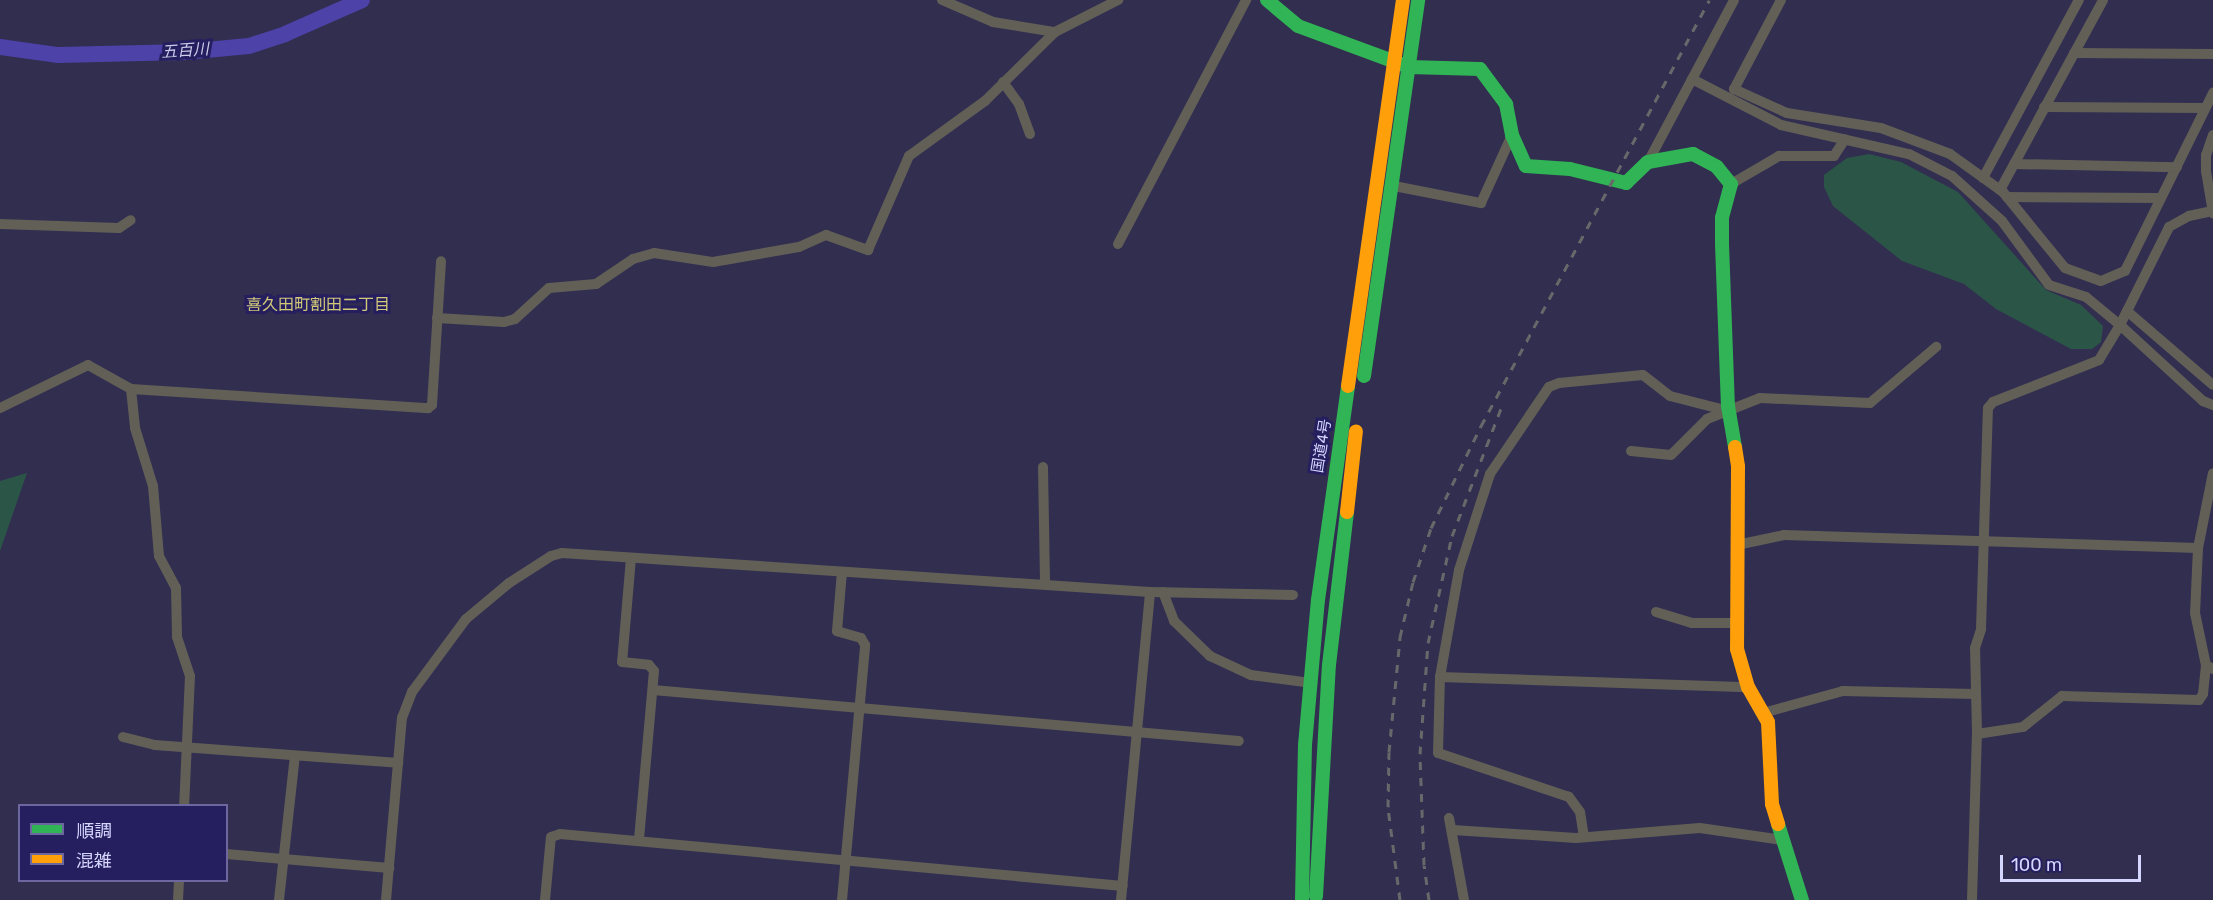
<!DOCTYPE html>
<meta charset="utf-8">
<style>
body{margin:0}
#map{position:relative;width:2213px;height:900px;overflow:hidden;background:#312e50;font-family:Rubik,"Noto Sans JP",sans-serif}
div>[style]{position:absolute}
.forest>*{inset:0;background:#2b5647}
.river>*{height:16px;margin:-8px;padding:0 8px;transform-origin:8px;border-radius:8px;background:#4d42a8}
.street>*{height:10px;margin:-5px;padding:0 5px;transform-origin:5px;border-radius:5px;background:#625f57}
.fast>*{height:14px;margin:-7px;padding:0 7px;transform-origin:7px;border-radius:7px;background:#30b455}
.slow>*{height:14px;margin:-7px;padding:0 7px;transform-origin:7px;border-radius:7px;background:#ff9f0a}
.rail>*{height:3px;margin-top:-1.5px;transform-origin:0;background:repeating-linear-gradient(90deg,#686769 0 8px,transparent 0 16px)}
span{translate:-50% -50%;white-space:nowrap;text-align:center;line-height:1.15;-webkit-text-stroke:6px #261f5f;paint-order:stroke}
.street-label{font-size:15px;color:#d4d6fe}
.water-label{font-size:16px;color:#cbcde9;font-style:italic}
.neighbourhood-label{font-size:16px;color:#d1c879}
.legend{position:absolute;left:18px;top:804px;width:210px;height:78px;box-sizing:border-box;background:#261f5f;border:2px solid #6c689f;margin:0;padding:8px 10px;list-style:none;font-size:18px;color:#d4d6fe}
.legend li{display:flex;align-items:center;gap:12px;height:30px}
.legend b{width:30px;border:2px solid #6c689f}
.scale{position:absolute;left:2000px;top:855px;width:141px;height:27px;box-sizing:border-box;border:3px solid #d4d6fe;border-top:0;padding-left:8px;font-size:18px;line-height:21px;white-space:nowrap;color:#d4d6fe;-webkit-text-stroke:4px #261f5f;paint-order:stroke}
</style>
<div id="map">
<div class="forest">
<div style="clip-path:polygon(1869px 154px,1901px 162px,1958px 192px,2046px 290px,2081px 305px,2103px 326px,2101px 342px,2092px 349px,2071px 349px,1996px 309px,1964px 284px,1902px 261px,1833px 206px,1824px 187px,1824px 175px,1847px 158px)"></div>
<div style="clip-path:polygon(27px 473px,0 551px,0 481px)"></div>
</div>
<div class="river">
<div style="left:0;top:47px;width:59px;rotate:7.9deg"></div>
<div style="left:58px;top:55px;width:127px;rotate:-1.4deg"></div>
<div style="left:185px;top:52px;width:64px;rotate:-5.4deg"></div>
<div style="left:249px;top:46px;width:38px;rotate:-18deg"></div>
<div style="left:285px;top:34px;width:84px;rotate:-23.8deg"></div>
</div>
<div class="street">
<div style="left:942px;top:0;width:56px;rotate:23.3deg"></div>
<div style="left:993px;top:22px;width:63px;rotate:9.2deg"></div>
<div style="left:1055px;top:32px;width:71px;rotate:-26.9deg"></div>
<div style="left:1781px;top:0;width:101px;rotate:117.8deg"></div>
<div style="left:1734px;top:89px;width:58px;rotate:24.4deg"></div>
<div style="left:1787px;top:113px;width:95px;rotate:9.1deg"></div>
<div style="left:1881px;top:128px;width:74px;rotate:20.6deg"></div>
<div style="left:1950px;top:154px;width:65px;rotate:35.6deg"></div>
<div style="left:2003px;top:192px;width:98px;rotate:50.8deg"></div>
<div style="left:2065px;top:268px;width:38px;rotate:20deg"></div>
<div style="left:2101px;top:281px;width:26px;rotate:-23deg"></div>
<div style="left:2125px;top:271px;width:199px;rotate:-63.7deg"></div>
<div style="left:2074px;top:53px;width:139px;rotate:0.4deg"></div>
<div style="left:1692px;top:79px;width:100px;rotate:27.3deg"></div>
<div style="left:1781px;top:125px;width:131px;rotate:12.8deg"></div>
<div style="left:1909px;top:154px;width:48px;rotate:27.1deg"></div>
<div style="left:1952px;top:176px;width:67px;rotate:42deg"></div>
<div style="left:2002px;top:221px;width:79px;rotate:53.7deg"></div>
<div style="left:2049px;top:285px;width:39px;rotate:18deg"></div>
<div style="left:2086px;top:297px;width:44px;rotate:39.5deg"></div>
<div style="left:2120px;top:325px;width:110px;rotate:-63.4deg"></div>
<div style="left:2169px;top:227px;width:23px;rotate:-29deg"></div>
<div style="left:2189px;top:216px;width:24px;rotate:-12deg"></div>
<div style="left:1003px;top:82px;width:27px;rotate:54deg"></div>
<div style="left:1019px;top:104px;width:32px;rotate:70deg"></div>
<div style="left:2044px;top:107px;width:161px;rotate:0.4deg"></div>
<div style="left:2213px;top:135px;width:21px;rotate:109deg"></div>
<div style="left:2206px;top:155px;width:16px;rotate:90deg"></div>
<div style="left:2206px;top:171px;width:43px;rotate:80.5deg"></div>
<div style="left:1648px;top:162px;width:183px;rotate:-62deg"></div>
<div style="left:2014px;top:164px;width:163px;rotate:1.1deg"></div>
<div style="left:1983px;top:178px;width:202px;rotate:-61.7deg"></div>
<div style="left:1731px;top:184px;width:56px;rotate:-30.3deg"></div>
<div style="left:1779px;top:156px;width:55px"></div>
<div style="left:1834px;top:156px;width:20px;rotate:-57deg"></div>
<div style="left:1394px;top:186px;width:89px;rotate:11.1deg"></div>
<div style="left:1481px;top:203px;width:75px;rotate:-65.5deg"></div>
<div style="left:2000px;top:190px;width:216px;rotate:-61.5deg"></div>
<div style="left:2007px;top:197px;width:154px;rotate:0.4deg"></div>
<div style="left:0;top:224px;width:119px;rotate:1.9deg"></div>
<div style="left:119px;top:228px;width:14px;rotate:-34deg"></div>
<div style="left:1118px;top:244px;width:276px;rotate:-62.3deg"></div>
<div style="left:2127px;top:311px;width:113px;rotate:40.7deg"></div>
<div style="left:437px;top:318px;width:67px;rotate:3.4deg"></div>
<div style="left:504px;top:322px;width:11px;rotate:-15deg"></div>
<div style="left:515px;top:319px;width:46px;rotate:-42.4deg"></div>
<div style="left:549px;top:288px;width:47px;rotate:-4.9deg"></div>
<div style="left:596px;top:284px;width:45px;rotate:-34deg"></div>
<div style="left:633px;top:259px;width:22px;rotate:-16deg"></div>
<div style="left:654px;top:253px;width:60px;rotate:8.7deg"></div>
<div style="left:713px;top:262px;width:87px;rotate:-9.9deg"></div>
<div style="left:799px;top:247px;width:30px;rotate:-24deg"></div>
<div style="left:826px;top:235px;width:45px;rotate:19.7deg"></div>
<div style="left:868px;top:250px;width:103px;rotate:-66.4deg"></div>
<div style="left:909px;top:156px;width:94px;rotate:-35.9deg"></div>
<div style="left:985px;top:101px;width:98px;rotate:-44.6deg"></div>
<div style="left:131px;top:389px;width:39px;rotate:84deg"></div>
<div style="left:135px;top:428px;width:61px;rotate:72.8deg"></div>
<div style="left:153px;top:486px;width:70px;rotate:85.1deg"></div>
<div style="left:159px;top:556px;width:36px;rotate:62deg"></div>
<div style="left:176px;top:588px;width:49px;rotate:88.8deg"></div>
<div style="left:177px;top:637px;width:41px;rotate:71.6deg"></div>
<div style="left:190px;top:676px;width:130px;rotate:92.6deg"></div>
<div style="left:0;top:408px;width:98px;rotate:-26deg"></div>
<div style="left:88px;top:365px;width:49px;rotate:29.2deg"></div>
<div style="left:131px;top:389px;width:298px;rotate:3.7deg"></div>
<div style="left:428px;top:408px;width:5px;rotate:-37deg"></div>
<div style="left:432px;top:405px;width:144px;rotate:-86.4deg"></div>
<div style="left:1631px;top:451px;width:40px;rotate:5.7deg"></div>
<div style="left:1671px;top:455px;width:51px;rotate:-45deg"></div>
<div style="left:1707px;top:419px;width:57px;rotate:-21.6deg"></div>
<div style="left:1760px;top:398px;width:110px;rotate:2.6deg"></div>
<div style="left:1870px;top:403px;width:87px;rotate:-40.3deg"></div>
<div style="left:1043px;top:467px;width:117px;rotate:89deg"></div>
<div style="left:1737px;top:545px;width:48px;rotate:-12deg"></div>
<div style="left:1784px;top:535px;width:414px;rotate:1.8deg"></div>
<div style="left:2198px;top:548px;width:65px;rotate:92.6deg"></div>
<div style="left:2195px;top:613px;width:53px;rotate:78.1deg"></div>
<div style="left:2206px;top:665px;width:8px;rotate:30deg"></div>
<div style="left:2198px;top:548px;width:76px;rotate:-78.7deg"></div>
<div style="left:631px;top:558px;width:104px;rotate:94.9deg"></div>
<div style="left:622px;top:662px;width:27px;rotate:6deg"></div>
<div style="left:649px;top:665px;width:8px;rotate:50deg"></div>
<div style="left:654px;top:671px;width:170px;rotate:95.1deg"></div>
<div style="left:1163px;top:592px;width:31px;rotate:69deg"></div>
<div style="left:1174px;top:621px;width:50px;rotate:44.2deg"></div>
<div style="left:1210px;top:656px;width:45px;rotate:24.9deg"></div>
<div style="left:1251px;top:675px;width:62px;rotate:7.5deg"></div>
<div style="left:1656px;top:612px;width:38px;rotate:17deg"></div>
<div style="left:1692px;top:623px;width:43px"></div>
<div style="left:1440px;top:677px;width:109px;rotate:-79.9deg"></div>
<div style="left:1459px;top:570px;width:101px;rotate:-72.1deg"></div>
<div style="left:1490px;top:474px;width:105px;rotate:-55.9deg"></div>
<div style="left:1549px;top:387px;width:11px;rotate:-22deg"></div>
<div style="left:1559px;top:383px;width:84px;rotate:-5.4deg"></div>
<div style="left:1643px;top:375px;width:34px;rotate:38deg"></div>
<div style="left:1670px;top:396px;width:61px;rotate:14.3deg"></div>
<div style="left:653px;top:690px;width:588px;rotate:4.97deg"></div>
<div style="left:1763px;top:713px;width:83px;rotate:-15.4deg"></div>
<div style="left:1843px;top:691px;width:132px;rotate:1.3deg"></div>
<div style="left:1977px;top:734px;width:47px;rotate:-8.7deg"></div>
<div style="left:2023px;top:727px;width:50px;rotate:-38.5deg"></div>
<div style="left:2062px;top:696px;width:137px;rotate:1.7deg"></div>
<div style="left:2199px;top:700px;width:7px;rotate:-56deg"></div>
<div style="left:2203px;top:694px;width:29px;rotate:-84deg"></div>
<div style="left:123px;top:737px;width:33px;rotate:14deg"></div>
<div style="left:155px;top:745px;width:244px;rotate:4.2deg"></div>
<div style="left:1449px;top:818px;width:83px;rotate:79.6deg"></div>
<div style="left:1453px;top:830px;width:123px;rotate:3.7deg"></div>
<div style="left:1576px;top:838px;width:124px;rotate:-4.6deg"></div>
<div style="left:1700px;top:828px;width:83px;rotate:8.3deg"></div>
<div style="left:1584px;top:837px;width:25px;rotate:-99deg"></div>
<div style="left:1580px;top:812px;width:19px;rotate:-126deg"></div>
<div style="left:1569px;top:797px;width:138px;rotate:-161.4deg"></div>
<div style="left:1438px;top:753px;width:76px;rotate:-88.5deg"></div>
<div style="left:1440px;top:677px;width:308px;rotate:1.9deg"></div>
<div style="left:226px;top:854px;width:164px;rotate:4.9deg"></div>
<div style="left:178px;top:900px;width:20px;rotate:-87deg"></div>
<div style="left:279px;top:900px;width:145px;rotate:-83.7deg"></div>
<div style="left:386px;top:900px;width:183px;rotate:-85deg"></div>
<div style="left:402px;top:718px;width:28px;rotate:-69deg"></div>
<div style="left:412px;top:692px;width:91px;rotate:-53.5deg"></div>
<div style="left:466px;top:619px;width:56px;rotate:-39.9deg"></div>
<div style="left:509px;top:583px;width:50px;rotate:-32.7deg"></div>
<div style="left:551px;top:556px;width:11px;rotate:-15deg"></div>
<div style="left:562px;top:553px;width:589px;rotate:3.79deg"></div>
<div style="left:1150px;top:592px;width:143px;rotate:1.2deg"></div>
<div style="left:545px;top:900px;width:63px;rotate:-84.6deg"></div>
<div style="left:551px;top:837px;width:9px;rotate:-18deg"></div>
<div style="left:560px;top:834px;width:565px;rotate:5.28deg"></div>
<div style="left:842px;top:900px;width:256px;rotate:-84.8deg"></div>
<div style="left:865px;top:645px;width:8px;rotate:-120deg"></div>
<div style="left:861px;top:638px;width:25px;rotate:-164deg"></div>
<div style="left:837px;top:631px;width:59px;rotate:-85.2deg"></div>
<div style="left:1121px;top:900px;width:309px;rotate:-84.6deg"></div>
<div style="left:1972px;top:900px;width:166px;rotate:-88.3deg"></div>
<div style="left:1977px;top:734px;width:86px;rotate:-91.3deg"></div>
<div style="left:1975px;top:648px;width:20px;rotate:-72deg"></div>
<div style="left:1981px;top:629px;width:221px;rotate:-88.2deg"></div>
<div style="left:1988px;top:408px;width:8px;rotate:-50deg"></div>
<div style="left:1993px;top:402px;width:114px;rotate:-21.6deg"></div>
<div style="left:2099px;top:360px;width:41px;rotate:-59deg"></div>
<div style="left:2120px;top:325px;width:113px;rotate:42.5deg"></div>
<div style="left:2203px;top:401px;width:11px;rotate:22deg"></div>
</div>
<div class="fast">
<div style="left:1267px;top:0;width:40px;rotate:40deg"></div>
<div style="left:1298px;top:26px;width:118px;rotate:20.3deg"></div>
<div style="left:1409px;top:67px;width:71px;rotate:1.6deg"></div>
<div style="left:1480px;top:69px;width:44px;rotate:53.4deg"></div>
<div style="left:1506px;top:104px;width:32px;rotate:79deg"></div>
<div style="left:1512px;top:135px;width:34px;rotate:66deg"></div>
<div style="left:1526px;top:166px;width:44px;rotate:3.9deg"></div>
<div style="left:1570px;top:169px;width:58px;rotate:14deg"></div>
<div style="left:1626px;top:183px;width:30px;rotate:-44deg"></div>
<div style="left:1648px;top:162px;width:46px;rotate:-10.1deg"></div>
<div style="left:1693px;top:154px;width:27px;rotate:28deg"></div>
<div style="left:1717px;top:167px;width:22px;rotate:51deg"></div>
<div style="left:1731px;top:184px;width:35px;rotate:105deg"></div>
<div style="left:1722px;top:218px;width:26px;rotate:90deg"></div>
<div style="left:1722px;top:244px;width:162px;rotate:87.9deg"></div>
<div style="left:1728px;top:406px;width:42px;rotate:80.3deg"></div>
<div style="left:1364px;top:376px;width:380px;rotate:-81.8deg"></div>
<div style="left:1778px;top:824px;width:80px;rotate:72.5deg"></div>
<div style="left:1316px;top:896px;width:231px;rotate:-86.8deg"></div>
<div style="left:1329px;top:665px;width:154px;rotate:-83.3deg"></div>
<div style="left:1302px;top:900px;width:155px;rotate:-88.9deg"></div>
<div style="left:1305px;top:745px;width:146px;rotate:-84.9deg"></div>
<div style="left:1318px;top:600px;width:216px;rotate:-82deg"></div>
</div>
<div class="slow">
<div style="left:1348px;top:386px;width:390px;rotate:-81.9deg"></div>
<div style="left:1735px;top:447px;width:20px;rotate:81deg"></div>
<div style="left:1738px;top:467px;width:182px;rotate:90.3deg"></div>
<div style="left:1737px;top:649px;width:40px;rotate:74deg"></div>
<div style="left:1748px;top:687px;width:40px;rotate:60.3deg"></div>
<div style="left:1768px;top:722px;width:82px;rotate:87.2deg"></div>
<div style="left:1772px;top:804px;width:21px;rotate:73deg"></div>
<div style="left:1347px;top:512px;width:81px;rotate:-83.7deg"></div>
</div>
<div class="rail">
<div style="left:1400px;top:900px;width:94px;rotate:-97.4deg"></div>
<div style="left:1388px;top:807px;width:55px;rotate:-89deg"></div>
<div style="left:1389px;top:752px;width:116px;rotate:-84.5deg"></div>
<div style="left:1400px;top:637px;width:57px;rotate:-76.7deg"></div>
<div style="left:1413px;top:582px;width:57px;rotate:-71.6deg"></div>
<div style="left:1431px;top:528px;width:114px;rotate:-63.9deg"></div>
<div style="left:1481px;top:426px;width:483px;rotate:-61.8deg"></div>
<div style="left:1429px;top:900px;width:35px;rotate:-98deg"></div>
<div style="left:1424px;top:865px;width:111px;rotate:-92.1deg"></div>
<div style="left:1420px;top:754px;width:111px;rotate:-85.9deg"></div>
<div style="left:1428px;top:643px;width:110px;rotate:-77.4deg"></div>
<div style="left:1452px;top:536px;width:139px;rotate:-69deg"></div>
</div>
<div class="street-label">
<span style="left:1322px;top:446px;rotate:-81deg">国道4号</span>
</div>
<div class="water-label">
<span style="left:185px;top:51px;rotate:-4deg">五百川</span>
</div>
<div class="neighbourhood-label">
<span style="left:318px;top:305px">喜久田町割田二丁目</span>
</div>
<ul class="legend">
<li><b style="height:8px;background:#30b455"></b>順調</li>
<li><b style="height:8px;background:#ff9f0a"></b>混雑</li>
</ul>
<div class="scale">100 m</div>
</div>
